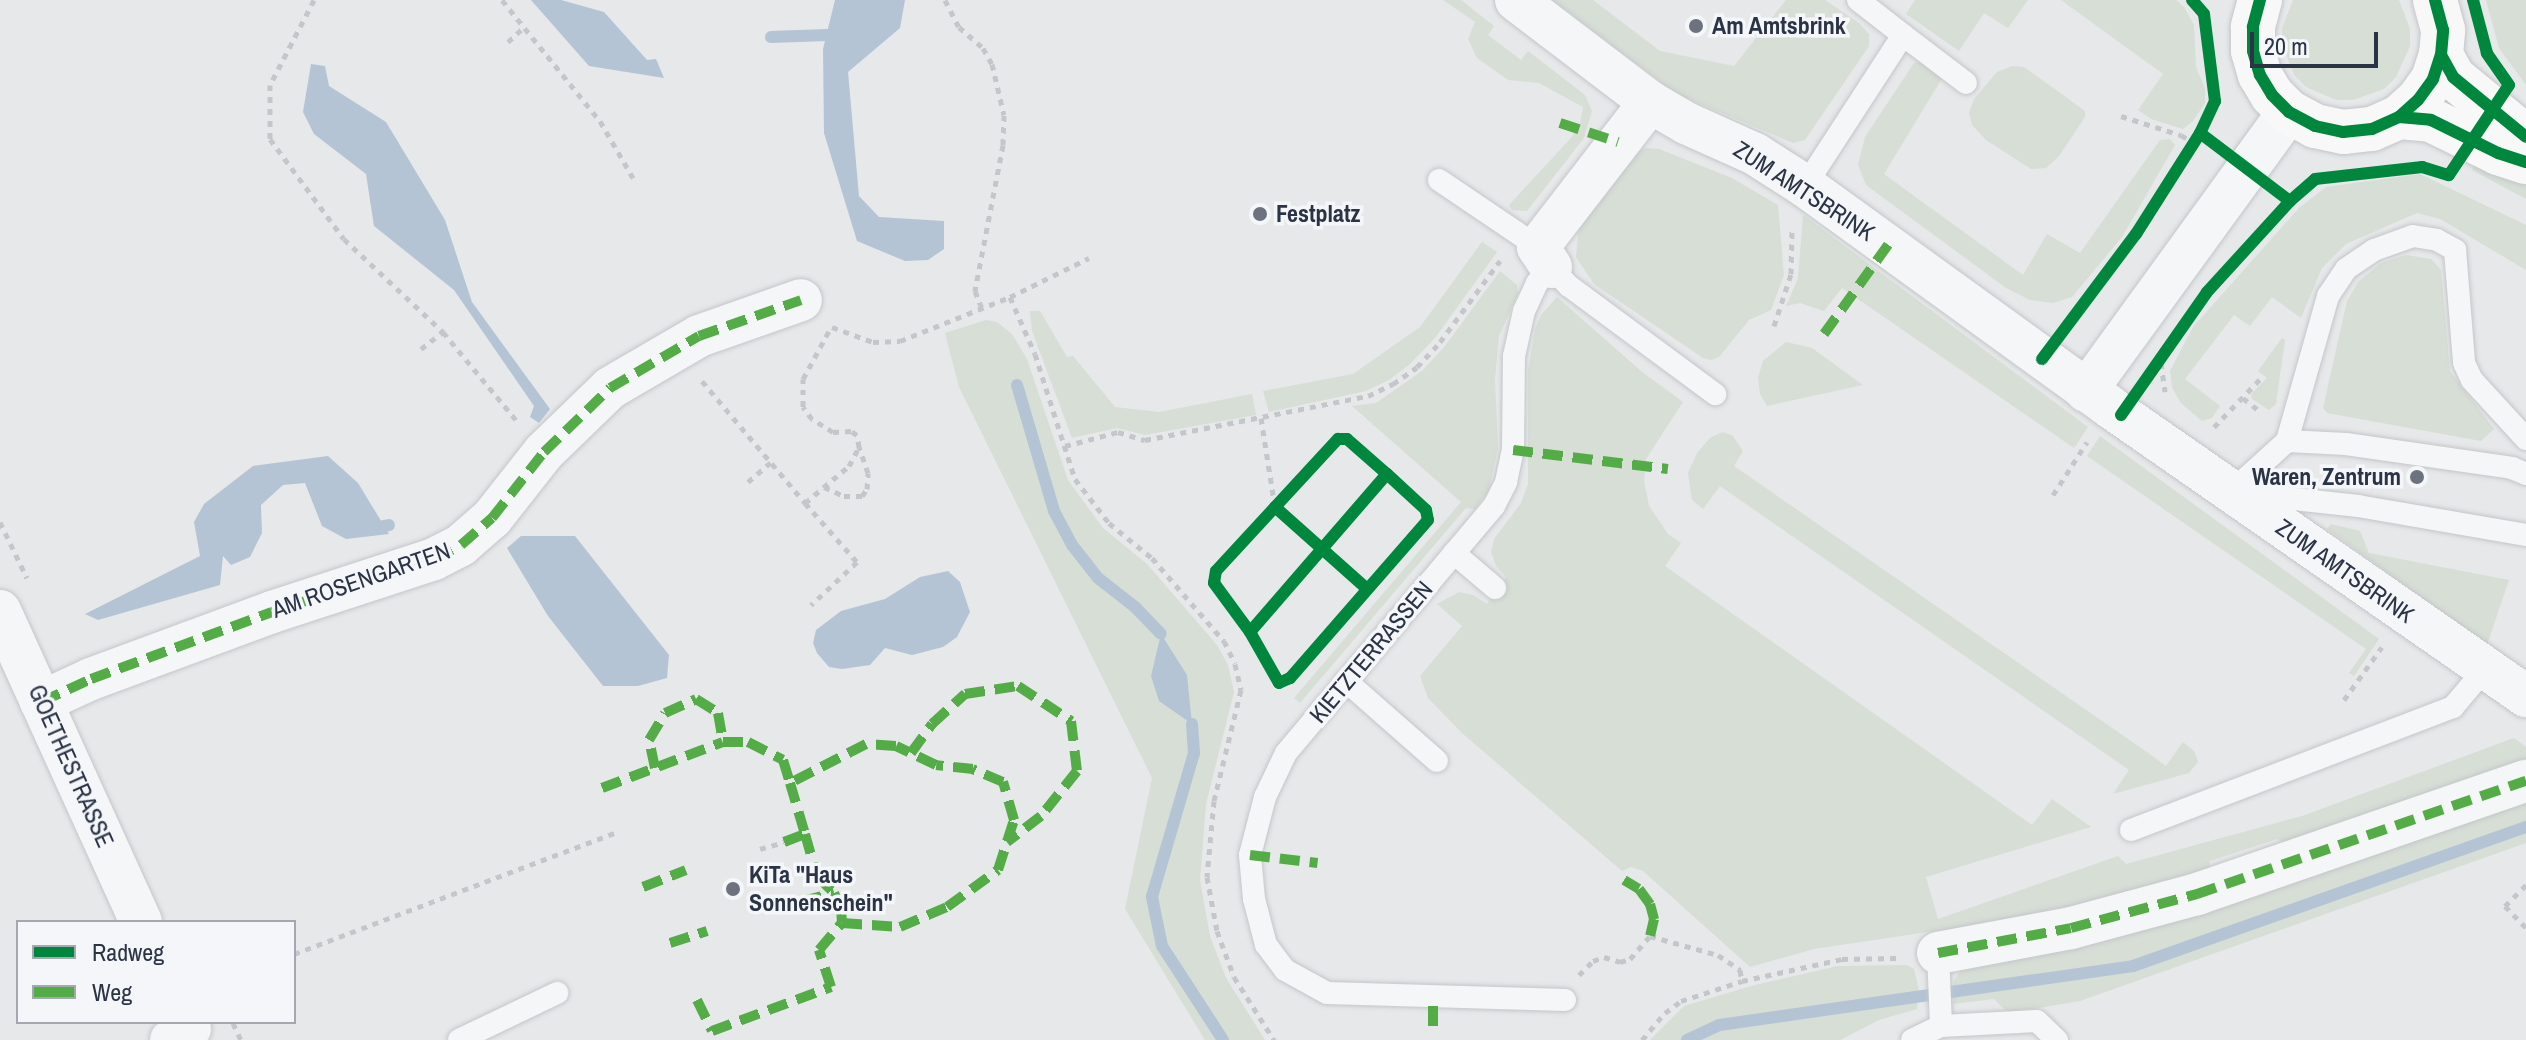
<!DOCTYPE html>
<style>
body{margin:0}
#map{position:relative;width:2526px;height:1040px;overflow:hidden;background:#e6e8ea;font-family:"Archivo Narrow",sans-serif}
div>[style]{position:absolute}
.green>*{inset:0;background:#d6ded6}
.water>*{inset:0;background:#b4c4d5}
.stream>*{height:12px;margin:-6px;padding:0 6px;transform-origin:6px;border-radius:6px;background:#b4c4d5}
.path>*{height:5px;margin-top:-2.5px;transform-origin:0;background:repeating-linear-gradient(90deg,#c5c6ca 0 6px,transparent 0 12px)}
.roads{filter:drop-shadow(0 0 2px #c4c6c8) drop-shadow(0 0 2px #c4c6c8)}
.lane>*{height:22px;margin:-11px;padding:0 11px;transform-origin:11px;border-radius:11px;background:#f5f6f7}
.street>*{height:42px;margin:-21px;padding:0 21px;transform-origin:21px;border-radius:21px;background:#f5f6f7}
.secondary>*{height:44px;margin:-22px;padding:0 22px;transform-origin:22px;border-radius:22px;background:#f8f8f8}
.quiet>*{height:10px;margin-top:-5px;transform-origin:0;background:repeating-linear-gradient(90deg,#54ac47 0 20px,transparent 0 30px)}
.cycleway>*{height:12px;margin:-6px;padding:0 6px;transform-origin:6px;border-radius:6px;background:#00873e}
.dots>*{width:22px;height:22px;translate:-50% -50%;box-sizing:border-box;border:4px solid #f4f6f9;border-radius:50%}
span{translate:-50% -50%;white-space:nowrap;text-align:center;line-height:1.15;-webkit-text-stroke:7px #f4f6f9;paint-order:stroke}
.poi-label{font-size:24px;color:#2b3445;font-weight:700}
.left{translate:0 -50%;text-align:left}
.right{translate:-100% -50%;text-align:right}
.street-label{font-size:24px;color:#2b3445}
.legend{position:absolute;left:16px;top:920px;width:280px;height:104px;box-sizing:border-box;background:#f4f6f9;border:2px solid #a4a8b1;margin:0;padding:10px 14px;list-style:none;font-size:24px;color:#2b3445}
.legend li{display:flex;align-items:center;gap:16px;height:40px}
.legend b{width:40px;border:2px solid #a4a8b1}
.scale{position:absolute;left:2250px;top:32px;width:128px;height:36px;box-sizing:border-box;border:4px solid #2b3445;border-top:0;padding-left:10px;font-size:24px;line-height:28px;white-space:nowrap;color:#2b3445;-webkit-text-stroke:6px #f4f6f9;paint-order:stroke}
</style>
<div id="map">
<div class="green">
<div style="clip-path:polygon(1443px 0,1461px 0,1494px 26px,1488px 35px,1521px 60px,1528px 51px,1585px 95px,1592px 111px,1584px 138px,1527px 211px,1512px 210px,1509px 205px,1570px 139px,1580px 125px,1583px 107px,1539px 83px,1508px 80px,1477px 58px,1468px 39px,1475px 22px)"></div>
<div style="clip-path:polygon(1552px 0,1593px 0,1660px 51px,1734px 66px,1786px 0,1825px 0,1859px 23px,1869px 34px,1869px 46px,1805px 140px,1793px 143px,1677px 94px)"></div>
<div style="clip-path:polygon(1915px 0,2028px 0,2008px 28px,1984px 13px,1959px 51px,1906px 14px)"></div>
<div style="clip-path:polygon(2061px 0,2176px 0,2184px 7px,2194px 25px,2196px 67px,2205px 88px,2205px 103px,2193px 121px,2183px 129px,2151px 119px,2138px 110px,2163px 74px)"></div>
<div style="clip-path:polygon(2293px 0,2399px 0,2410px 29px,2410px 46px,2396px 77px,2384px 89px,2353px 100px,2336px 100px,2306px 87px,2294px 75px,2282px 44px,2282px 28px)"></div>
<div style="clip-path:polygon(2486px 0,2526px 0,2526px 85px,2499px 48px)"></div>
<div style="clip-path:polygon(1923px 62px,1944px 75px,1884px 174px,2023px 275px,2047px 234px,2080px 253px,2160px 140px,2170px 139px,2175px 145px,2122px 237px,2072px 297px,2053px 303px,2030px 300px,2006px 288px,1866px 185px,1858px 165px,1865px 137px,1914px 63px)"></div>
<div style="clip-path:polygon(2012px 66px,2024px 67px,2085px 111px,2085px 117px,2059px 156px,2046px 168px,2031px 169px,1986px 140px,1972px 125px,1969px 113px,1974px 99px,1997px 72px)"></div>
<div style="clip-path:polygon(1646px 148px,1659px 149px,1732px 178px,1778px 205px,1784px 275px,1771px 310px,1749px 320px,1719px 357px,1711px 360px,1703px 358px,1594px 284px,1576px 257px,1579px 226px,1631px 155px)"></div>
<div style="clip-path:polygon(2478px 159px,2526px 186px,2526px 199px,2472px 170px)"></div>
<div style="clip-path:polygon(2420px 174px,2526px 225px,2526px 270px,2440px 219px,2417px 213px,2346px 244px,2322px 268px,2301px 318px,2272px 297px,2250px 326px,2234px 315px,2185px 379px,2220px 406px,2212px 418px,2202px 421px,2181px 403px,2172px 388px,2170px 371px,2193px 327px,2299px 208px,2326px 187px)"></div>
<div style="clip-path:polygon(1803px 215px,2088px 427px,2074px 448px,1842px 288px,1824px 311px,1800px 303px,1786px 306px,1798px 278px)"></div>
<div style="clip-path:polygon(1482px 242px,1497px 252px,1435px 338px,1410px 364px,1389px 380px,1366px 391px,1269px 412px,1263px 391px,1353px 374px,1420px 327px)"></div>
<div style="clip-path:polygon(2406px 255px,2431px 259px,2441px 270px,2450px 371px,2494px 429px,2481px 441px,2327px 413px,2323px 408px,2347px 301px,2358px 282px,2381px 263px)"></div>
<div style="clip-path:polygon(1500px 271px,1517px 285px,1518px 294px,1499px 336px,1495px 379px,1498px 448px,1489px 490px,1475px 509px,1466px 508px,1300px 703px,1294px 698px,1461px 502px,1352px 406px,1376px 403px,1422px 371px,1445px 346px)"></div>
<div style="clip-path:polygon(1557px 297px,1641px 371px,1683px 402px,1646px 459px,1644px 481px,1649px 506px,1668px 534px,1681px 543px,1665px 566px,2032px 825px,2052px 799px,2091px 827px,1926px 877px,1938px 919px,2118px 856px,2126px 864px,2302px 816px,2514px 738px,2526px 747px,2526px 762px,2294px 848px,2277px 839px,2210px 861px,2207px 876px,1945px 939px,1941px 930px,1814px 949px,1750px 967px,1643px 871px,1631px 867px,1622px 871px,1462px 733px,1428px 698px,1420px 676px,1462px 626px,1437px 604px,1459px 592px,1473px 595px,1487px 604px,1506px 577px,1496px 566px,1491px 552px,1494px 539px,1521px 503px,1528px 484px,1528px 372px,1535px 329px,1541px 315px)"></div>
<div style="clip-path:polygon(1030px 311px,1040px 311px,1067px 357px,1073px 356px,1115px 407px,1159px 412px,1252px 394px,1256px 415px,1145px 435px,1117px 428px,1072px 438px,1032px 331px)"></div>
<div style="clip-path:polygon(986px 320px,997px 322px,1012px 334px,1027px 359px,1068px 480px,1103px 528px,1147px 564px,1217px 645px,1228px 665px,1234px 692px,1206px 804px,1200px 880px,1210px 936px,1226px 978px,1265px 1040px,1205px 1040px,1125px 909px,1152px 778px,959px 387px,945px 333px)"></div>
<div style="clip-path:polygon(2282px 338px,2285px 340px,2276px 404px,2269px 410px,2252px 399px,2251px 394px,2267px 378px,2258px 371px)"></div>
<div style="clip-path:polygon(1786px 342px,1812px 348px,1863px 385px,1767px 406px,1760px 394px,1758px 378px,1763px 361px)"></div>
<div style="clip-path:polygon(1723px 432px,1733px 436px,1743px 451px,1734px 466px,2144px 750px,2166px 766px,2183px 742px,2194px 751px,2198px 762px,2189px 773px,2113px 794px,2129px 770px,1720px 486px,1703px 509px,1692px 500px,1688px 473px,1697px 453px,1710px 438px)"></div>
<div style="clip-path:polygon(2100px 436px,2379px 639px,2354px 676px,2349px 673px,2366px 649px,2087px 456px)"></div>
<div style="clip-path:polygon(2331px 524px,2360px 531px,2369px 553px,2509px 580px,2487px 645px,2327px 529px)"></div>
<div style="clip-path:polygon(2526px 797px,2526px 843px,2080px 1001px,2008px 1013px,1994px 999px,1953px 1004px,1954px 981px,1962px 968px)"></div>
<div style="clip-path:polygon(1907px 965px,1914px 969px,1919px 990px,1917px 1009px,1879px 1020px,1840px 1040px,1650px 1040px,1684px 1006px,1751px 986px,1838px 966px)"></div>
</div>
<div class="water">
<div style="clip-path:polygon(531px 0,561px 0,604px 12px,647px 60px,656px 59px,664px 78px,589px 66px)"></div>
<div style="clip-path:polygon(835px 0,905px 0,900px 28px,848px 72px,859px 196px,879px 217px,944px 221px,944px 249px,928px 260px,905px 261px,857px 241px,824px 133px,823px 49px)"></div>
<div style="clip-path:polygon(311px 64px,325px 66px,329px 86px,386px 122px,445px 220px,472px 302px,550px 409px,539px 423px,530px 417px,534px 406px,454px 290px,374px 226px,366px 174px,314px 134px,303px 112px)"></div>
<div style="clip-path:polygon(328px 456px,358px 483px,389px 534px,346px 539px,322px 526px,305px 483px,283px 485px,261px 505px,262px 533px,250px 557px,231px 565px,223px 556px,220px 585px,98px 620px,85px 614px,200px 556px,194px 522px,204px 504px,253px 466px)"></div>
<div style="clip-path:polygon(521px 536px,575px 536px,669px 655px,667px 678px,638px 686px,603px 686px,548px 616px,507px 548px)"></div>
<div style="clip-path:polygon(948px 571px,960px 582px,970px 612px,957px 637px,943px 647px,912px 655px,885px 648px,870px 665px,842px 669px,829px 667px,817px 653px,813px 643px,816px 630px,841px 611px,885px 599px,920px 577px)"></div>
<div style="clip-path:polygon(1161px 634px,1187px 675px,1192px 724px,1159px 701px,1151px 676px)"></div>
</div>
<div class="stream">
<div style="left:771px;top:37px;width:56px;rotate:-2deg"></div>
<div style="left:1017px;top:385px;width:131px;rotate:73.6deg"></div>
<div style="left:1054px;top:511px;width:38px;rotate:62deg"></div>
<div style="left:1072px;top:545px;width:42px;rotate:51.8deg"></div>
<div style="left:1098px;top:578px;width:47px;rotate:38.1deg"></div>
<div style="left:1135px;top:607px;width:37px;rotate:46deg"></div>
<div style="left:384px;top:526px;width:5px;rotate:-11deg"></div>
<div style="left:1192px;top:724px;width:29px;rotate:86deg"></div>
<div style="left:1194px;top:753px;width:150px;rotate:106.3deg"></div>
<div style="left:1152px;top:897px;width:50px;rotate:78.5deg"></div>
<div style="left:1162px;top:946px;width:112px;rotate:57deg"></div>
<div style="left:1687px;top:1040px;width:35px;rotate:-25deg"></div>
<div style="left:1719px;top:1025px;width:418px;rotate:-8.1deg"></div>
<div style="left:2133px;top:966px;width:417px;rotate:-19.5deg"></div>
</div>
<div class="path">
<div style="left:314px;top:0;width:96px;rotate:117.4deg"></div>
<div style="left:270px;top:85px;width:54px;rotate:90deg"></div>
<div style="left:270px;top:139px;width:124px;rotate:53.5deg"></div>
<div style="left:344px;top:239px;width:136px;rotate:43.2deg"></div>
<div style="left:443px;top:332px;width:116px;rotate:50.3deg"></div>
<div style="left:502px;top:0;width:156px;rotate:51deg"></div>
<div style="left:600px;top:121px;width:66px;rotate:59.9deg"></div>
<div style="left:945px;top:0;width:30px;rotate:63deg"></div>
<div style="left:959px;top:27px;width:32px;rotate:41deg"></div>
<div style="left:983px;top:48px;width:18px;rotate:61deg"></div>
<div style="left:992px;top:64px;width:52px;rotate:76.8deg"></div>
<div style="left:1004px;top:115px;width:30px;rotate:92deg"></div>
<div style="left:1003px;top:145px;width:149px;rotate:100.9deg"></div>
<div style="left:975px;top:291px;width:18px;rotate:68deg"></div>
<div style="left:508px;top:42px;width:22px;rotate:-43deg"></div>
<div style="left:2121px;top:116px;width:63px;rotate:17.6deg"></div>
<div style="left:2181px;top:135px;width:15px;rotate:32deg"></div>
<div style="left:1010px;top:297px;width:62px;rotate:66.3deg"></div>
<div style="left:1035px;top:354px;width:131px;rotate:72.3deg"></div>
<div style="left:1075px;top:479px;width:56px;rotate:52.3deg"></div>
<div style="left:1109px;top:523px;width:55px;rotate:39.1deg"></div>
<div style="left:1152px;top:558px;width:110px;rotate:49.1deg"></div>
<div style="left:1224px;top:641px;width:25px;rotate:64deg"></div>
<div style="left:1235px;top:664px;width:27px;rotate:77deg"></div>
<div style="left:1241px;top:690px;width:114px;rotate:103.7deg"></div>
<div style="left:1214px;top:801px;width:76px;rotate:95.3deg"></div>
<div style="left:1207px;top:877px;width:55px;rotate:79.5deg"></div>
<div style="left:1217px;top:931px;width:49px;rotate:69.7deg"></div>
<div style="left:1234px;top:977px;width:75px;rotate:57.6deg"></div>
<div style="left:1774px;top:326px;width:55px;rotate:-71.9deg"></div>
<div style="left:1791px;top:274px;width:45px;rotate:-88.7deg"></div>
<div style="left:832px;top:327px;width:44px;rotate:20.1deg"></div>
<div style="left:873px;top:342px;width:27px;rotate:-2deg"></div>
<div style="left:900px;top:341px;width:118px;rotate:-21.8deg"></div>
<div style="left:1010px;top:297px;width:88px;rotate:-26.3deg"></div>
<div style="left:421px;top:349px;width:28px;rotate:-38deg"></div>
<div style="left:2161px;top:363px;width:29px;rotate:82deg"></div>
<div style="left:702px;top:381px;width:160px;rotate:49.8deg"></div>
<div style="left:805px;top:503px;width:57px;rotate:-40.1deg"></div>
<div style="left:849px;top:466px;width:21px;rotate:-62deg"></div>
<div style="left:859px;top:447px;width:12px;rotate:-99deg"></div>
<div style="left:857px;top:435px;width:7px;rotate:-146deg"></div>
<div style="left:851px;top:431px;width:18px;rotate:177deg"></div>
<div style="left:833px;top:432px;width:25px;rotate:-148deg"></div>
<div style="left:812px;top:419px;width:15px;rotate:-127deg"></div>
<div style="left:803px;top:407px;width:28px;rotate:-90deg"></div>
<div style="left:803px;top:379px;width:55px;rotate:-61.6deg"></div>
<div style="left:2243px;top:398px;width:23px;rotate:38deg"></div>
<div style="left:1261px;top:418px;width:90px;rotate:81.1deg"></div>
<div style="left:2214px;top:427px;width:71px;rotate:-46.1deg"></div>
<div style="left:1065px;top:446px;width:55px;rotate:-14.8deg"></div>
<div style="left:1118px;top:432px;width:28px;rotate:17deg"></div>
<div style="left:1145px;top:440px;width:227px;rotate:-11.2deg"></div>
<div style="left:1368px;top:396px;width:28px;rotate:-26deg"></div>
<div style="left:1393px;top:384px;width:29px;rotate:-35deg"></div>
<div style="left:1417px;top:367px;width:34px;rotate:-47deg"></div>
<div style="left:1440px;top:342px;width:101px;rotate:-53.5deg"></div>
<div style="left:748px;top:482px;width:30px;rotate:-41deg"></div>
<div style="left:824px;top:487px;width:22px;rotate:24deg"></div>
<div style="left:844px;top:496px;width:18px"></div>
<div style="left:862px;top:496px;width:9px;rotate:-54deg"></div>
<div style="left:867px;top:489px;width:16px;rotate:-86deg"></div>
<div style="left:868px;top:473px;width:28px;rotate:-109deg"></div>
<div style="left:2053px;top:495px;width:63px;rotate:-57.3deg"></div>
<div style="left:805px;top:503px;width:79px;rotate:48.6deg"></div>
<div style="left:857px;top:562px;width:63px;rotate:136.9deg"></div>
<div style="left:0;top:522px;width:62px;rotate:64.3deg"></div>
<div style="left:2344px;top:700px;width:65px;rotate:-54.4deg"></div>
<div style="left:760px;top:849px;width:25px;rotate:-16deg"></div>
<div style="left:2526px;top:885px;width:30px;rotate:135deg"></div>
<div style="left:2505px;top:906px;width:30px;rotate:46deg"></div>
<div style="left:780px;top:908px;width:23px;rotate:-18deg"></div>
<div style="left:294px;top:954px;width:345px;rotate:-20.7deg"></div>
<div style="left:1579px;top:975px;width:20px;rotate:-45deg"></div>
<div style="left:1593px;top:961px;width:12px;rotate:-20deg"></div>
<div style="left:1604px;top:957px;width:17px;rotate:17deg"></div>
<div style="left:1620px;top:962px;width:10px;rotate:-17deg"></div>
<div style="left:1630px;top:959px;width:30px;rotate:-49deg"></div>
<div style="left:1650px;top:936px;width:71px;rotate:15.6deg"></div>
<div style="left:1718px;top:955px;width:27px;rotate:34deg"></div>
<div style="left:1740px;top:970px;width:11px;rotate:80deg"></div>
<div style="left:233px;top:1023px;width:19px;rotate:65deg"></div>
<div style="left:1642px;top:1040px;width:35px;rotate:-50deg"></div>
<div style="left:1665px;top:1013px;width:20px;rotate:-37deg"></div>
<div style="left:1681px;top:1001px;width:64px;rotate:-18.2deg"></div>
<div style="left:1742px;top:981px;width:102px;rotate:-12.4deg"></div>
<div style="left:1842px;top:959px;width:55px;rotate:-1deg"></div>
</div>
<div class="roads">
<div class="lane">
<div style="left:1903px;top:35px;width:79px;rotate:37.3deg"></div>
<div style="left:1439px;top:180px;width:120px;rotate:34.1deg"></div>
<div style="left:1805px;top:186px;width:180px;rotate:-57deg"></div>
<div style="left:1903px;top:35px;width:57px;rotate:-142.1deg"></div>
<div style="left:2287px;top:441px;width:151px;rotate:-74.2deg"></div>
<div style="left:2328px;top:296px;width:32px;rotate:-56deg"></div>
<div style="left:2346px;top:269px;width:34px;rotate:-34deg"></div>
<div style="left:2374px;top:250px;width:41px;rotate:-19.7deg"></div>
<div style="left:2413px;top:236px;width:24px;rotate:9deg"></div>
<div style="left:2437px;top:240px;width:21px;rotate:29deg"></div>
<div style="left:2455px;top:250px;width:113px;rotate:85.4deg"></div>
<div style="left:2464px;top:363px;width:19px;rotate:65deg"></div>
<div style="left:2472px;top:380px;width:80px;rotate:47.5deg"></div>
<div style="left:2231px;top:492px;width:76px;rotate:-42.3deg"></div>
<div style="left:2287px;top:441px;width:59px;rotate:2.9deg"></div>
<div style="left:2346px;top:444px;width:168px;rotate:8.2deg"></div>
<div style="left:2512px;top:468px;width:15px;rotate:23deg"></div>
<div style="left:2248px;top:494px;width:111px;rotate:6.2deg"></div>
<div style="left:2358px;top:506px;width:170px;rotate:9.8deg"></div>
<div style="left:1454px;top:553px;width:54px;rotate:40.5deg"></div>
<div style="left:1346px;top:681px;width:121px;rotate:41.3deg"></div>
<div style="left:2131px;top:830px;width:345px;rotate:-20.9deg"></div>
<div style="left:2453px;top:707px;width:51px;rotate:-49.8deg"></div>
<div style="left:1938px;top:953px;width:73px;rotate:87.6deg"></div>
<div style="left:1565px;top:1000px;width:238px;rotate:-178.3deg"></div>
<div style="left:1327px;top:993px;width:48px;rotate:-151.3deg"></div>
<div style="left:1285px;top:970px;width:31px;rotate:-127deg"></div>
<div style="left:1266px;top:945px;width:48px;rotate:-104.6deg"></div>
<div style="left:1254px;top:899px;width:44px;rotate:-95.2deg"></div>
<div style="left:1250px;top:855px;width:60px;rotate:-75.5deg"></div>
<div style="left:1265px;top:797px;width:49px;rotate:-64.5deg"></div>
<div style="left:1286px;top:753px;width:323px;rotate:-49.9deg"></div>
<div style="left:1494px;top:506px;width:27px;rotate:-63deg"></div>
<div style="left:1506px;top:482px;width:33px;rotate:-78deg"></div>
<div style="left:1513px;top:450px;width:94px;rotate:-89.4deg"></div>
<div style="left:1514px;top:356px;width:46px;rotate:-77.5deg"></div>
<div style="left:1524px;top:311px;width:31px;rotate:-65deg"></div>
<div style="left:1537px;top:283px;width:21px;rotate:-49deg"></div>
<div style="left:1551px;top:267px;width:26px;rotate:47deg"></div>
<div style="left:1569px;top:286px;width:182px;rotate:36.5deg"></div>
<div style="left:459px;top:1040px;width:109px;rotate:-25.6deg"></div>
<div style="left:1912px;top:1040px;width:32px;rotate:-26deg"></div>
<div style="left:1941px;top:1026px;width:96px;rotate:-3deg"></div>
<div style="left:2037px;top:1021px;width:28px;rotate:44deg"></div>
</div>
<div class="street">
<div style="left:1516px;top:0;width:168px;rotate:37.3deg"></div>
<div style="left:1650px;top:102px;width:42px;rotate:30.3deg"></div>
<div style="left:1686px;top:123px;width:76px;rotate:24.2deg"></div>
<div style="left:1755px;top:154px;width:59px;rotate:32.6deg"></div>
<div style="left:1805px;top:186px;width:377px;rotate:35.9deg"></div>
<div style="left:2110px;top:407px;width:507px;rotate:34.79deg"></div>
<div style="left:1551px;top:267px;width:24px;rotate:-123deg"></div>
<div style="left:1538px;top:247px;width:183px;rotate:-52.3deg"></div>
<div style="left:2086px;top:391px;width:345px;rotate:-54deg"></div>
<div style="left:0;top:611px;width:341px;rotate:65.6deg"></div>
<div style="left:41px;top:702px;width:55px;rotate:-24.7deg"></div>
<div style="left:91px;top:679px;width:193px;rotate:-20.3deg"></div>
<div style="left:272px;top:612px;width:170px;rotate:-18.1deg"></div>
<div style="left:434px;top:559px;width:30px;rotate:-27deg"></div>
<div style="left:461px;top:545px;width:41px;rotate:-41.1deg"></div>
<div style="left:492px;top:518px;width:84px;rotate:-51.8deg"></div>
<div style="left:544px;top:452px;width:92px;rotate:-44.1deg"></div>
<div style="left:610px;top:388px;width:103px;rotate:-30.3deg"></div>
<div style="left:699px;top:336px;width:108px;rotate:-19.4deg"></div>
<div style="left:1938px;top:953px;width:135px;rotate:-10.6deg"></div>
<div style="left:2071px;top:928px;width:131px;rotate:-15.1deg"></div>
<div style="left:2197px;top:894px;width:348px;rotate:-19deg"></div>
<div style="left:171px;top:1040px;width:22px;rotate:-30deg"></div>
</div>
<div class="secondary">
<div style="left:2260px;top:0;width:28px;rotate:105deg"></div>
<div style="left:2253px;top:27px;width:24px;rotate:90deg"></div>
<div style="left:2253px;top:51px;width:25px;rotate:74deg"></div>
<div style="left:2260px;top:75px;width:23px;rotate:59deg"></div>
<div style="left:2272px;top:95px;width:24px;rotate:45deg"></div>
<div style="left:2289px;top:112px;width:30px;rotate:28deg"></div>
<div style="left:2315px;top:126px;width:29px;rotate:12deg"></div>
<div style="left:2343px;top:132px;width:29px;rotate:-6deg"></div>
<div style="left:2372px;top:129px;width:30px;rotate:-24deg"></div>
<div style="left:2399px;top:117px;width:25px;rotate:-42deg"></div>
<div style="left:2418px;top:100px;width:26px;rotate:-54deg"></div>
<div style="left:2433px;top:79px;width:25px;rotate:-72deg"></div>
<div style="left:2441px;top:55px;width:25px;rotate:-85deg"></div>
<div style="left:2443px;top:30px;width:31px;rotate:-105deg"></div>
<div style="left:2441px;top:55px;width:25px;rotate:61deg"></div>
<div style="left:2453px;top:77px;width:94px;rotate:39.4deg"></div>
<div style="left:2399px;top:117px;width:32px;rotate:5deg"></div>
<div style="left:2431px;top:120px;width:75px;rotate:26.2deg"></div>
<div style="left:2498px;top:153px;width:29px;rotate:18deg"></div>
</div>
</div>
<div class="quiet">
<div style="left:1560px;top:123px;width:61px;rotate:18.1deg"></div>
<div style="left:1824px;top:334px;width:110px;rotate:-54.3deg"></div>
<div style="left:1513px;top:450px;width:156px;rotate:7deg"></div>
<div style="left:41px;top:702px;width:55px;rotate:-24.7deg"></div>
<div style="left:91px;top:679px;width:193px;rotate:-20.3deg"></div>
<div style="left:272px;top:612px;width:170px;rotate:-18.1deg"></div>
<div style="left:434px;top:559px;width:30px;rotate:-27deg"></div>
<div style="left:461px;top:545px;width:41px;rotate:-41.1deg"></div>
<div style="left:492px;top:518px;width:84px;rotate:-51.8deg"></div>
<div style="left:544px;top:452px;width:92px;rotate:-44.1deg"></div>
<div style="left:610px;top:388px;width:103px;rotate:-30.3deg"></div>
<div style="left:699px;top:336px;width:108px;rotate:-19.4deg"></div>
<div style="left:911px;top:753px;width:36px;rotate:-54deg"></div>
<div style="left:932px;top:724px;width:45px;rotate:-42.3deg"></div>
<div style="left:965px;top:694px;width:54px;rotate:-8.6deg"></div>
<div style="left:1018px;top:686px;width:64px;rotate:33.4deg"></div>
<div style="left:1071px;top:721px;width:50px;rotate:83.2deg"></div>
<div style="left:1077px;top:771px;width:58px;rotate:128.7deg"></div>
<div style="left:1041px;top:816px;width:43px;rotate:142.6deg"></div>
<div style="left:655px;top:768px;width:29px;rotate:-102deg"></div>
<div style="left:649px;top:740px;width:31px;rotate:-59deg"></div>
<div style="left:665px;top:713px;width:34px;rotate:-24deg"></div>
<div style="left:696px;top:699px;width:26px;rotate:32deg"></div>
<div style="left:718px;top:713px;width:29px;rotate:80deg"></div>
<div style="left:602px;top:788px;width:129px;rotate:-20.8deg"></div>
<div style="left:723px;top:742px;width:25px"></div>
<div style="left:748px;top:742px;width:39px;rotate:27deg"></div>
<div style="left:783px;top:760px;width:24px;rotate:73deg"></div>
<div style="left:790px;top:783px;width:53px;rotate:73.6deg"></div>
<div style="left:805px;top:834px;width:44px;rotate:74.1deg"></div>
<div style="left:817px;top:876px;width:24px;rotate:45deg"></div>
<div style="left:834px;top:893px;width:17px;rotate:65deg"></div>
<div style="left:841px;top:908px;width:15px;rotate:86deg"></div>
<div style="left:842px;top:923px;width:58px;rotate:3.9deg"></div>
<div style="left:900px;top:927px;width:51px;rotate:-23.1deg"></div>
<div style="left:947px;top:907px;width:63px;rotate:-36deg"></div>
<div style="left:998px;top:870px;width:52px;rotate:-72.3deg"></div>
<div style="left:1014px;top:820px;width:40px;rotate:-106deg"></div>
<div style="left:1003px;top:782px;width:33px;rotate:-157deg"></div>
<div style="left:973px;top:769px;width:37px;rotate:-174deg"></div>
<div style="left:936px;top:765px;width:44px;rotate:-154.6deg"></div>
<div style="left:896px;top:746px;width:30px;rotate:-176deg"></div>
<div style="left:866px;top:744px;width:85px;rotate:152.8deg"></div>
<div style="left:784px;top:842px;width:22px;rotate:-21deg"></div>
<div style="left:1250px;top:855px;width:68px;rotate:6.7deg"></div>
<div style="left:1624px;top:880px;width:17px;rotate:31deg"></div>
<div style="left:1639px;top:889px;width:19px;rotate:54deg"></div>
<div style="left:1650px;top:904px;width:16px;rotate:75deg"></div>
<div style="left:1654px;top:919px;width:17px;rotate:103deg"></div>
<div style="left:643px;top:887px;width:46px;rotate:-21.6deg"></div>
<div style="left:802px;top:901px;width:33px;rotate:-14deg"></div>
<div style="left:670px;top:943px;width:39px;rotate:-18deg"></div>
<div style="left:1938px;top:953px;width:135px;rotate:-10.6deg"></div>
<div style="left:2071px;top:928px;width:131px;rotate:-15.1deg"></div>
<div style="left:2197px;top:894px;width:348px;rotate:-19deg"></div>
<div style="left:697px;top:1000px;width:34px;rotate:64deg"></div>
<div style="left:712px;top:1031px;width:127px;rotate:-20.3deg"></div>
<div style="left:831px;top:987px;width:39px;rotate:-108deg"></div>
<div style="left:819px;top:950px;width:35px;rotate:-50deg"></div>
<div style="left:1433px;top:1026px;width:30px;rotate:-90deg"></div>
</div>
<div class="cycleway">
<div style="left:2192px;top:0;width:18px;rotate:49deg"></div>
<div style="left:2204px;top:14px;width:88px;rotate:82.8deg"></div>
<div style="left:2215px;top:101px;width:35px;rotate:115deg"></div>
<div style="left:2200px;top:133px;width:113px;rotate:37.1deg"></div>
<div style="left:2290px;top:201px;width:33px;rotate:-41deg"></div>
<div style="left:2315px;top:179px;width:108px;rotate:-6.4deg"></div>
<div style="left:2422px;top:167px;width:28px;rotate:17deg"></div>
<div style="left:2449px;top:175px;width:108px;rotate:-56.3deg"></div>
<div style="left:2509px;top:85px;width:39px;rotate:-125deg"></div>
<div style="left:2487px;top:53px;width:55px;rotate:-104.8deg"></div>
<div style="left:2260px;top:0;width:28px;rotate:105deg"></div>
<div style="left:2253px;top:27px;width:24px;rotate:90deg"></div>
<div style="left:2253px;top:51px;width:25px;rotate:74deg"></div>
<div style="left:2260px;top:75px;width:23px;rotate:59deg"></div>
<div style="left:2272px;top:95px;width:24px;rotate:45deg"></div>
<div style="left:2289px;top:112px;width:30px;rotate:28deg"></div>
<div style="left:2315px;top:126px;width:29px;rotate:12deg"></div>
<div style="left:2343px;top:132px;width:29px;rotate:-6deg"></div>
<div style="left:2372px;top:129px;width:30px;rotate:-24deg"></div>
<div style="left:2399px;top:117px;width:25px;rotate:-42deg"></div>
<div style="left:2418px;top:100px;width:26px;rotate:-54deg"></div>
<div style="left:2433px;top:79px;width:25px;rotate:-72deg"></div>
<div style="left:2441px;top:55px;width:25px;rotate:-85deg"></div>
<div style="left:2443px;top:30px;width:31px;rotate:-105deg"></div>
<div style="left:2441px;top:55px;width:25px;rotate:61deg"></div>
<div style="left:2453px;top:77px;width:94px;rotate:39.4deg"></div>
<div style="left:2399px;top:117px;width:32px;rotate:5deg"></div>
<div style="left:2431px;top:120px;width:75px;rotate:26.2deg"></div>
<div style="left:2498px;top:153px;width:29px;rotate:18deg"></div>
<div style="left:2042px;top:359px;width:156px;rotate:-53.1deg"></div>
<div style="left:2136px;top:234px;width:120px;rotate:-57.6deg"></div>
<div style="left:2121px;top:415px;width:150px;rotate:-55deg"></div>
<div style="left:2207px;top:292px;width:123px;rotate:-47.6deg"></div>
<div style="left:1338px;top:439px;width:9px"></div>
<div style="left:1347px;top:439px;width:53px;rotate:41.2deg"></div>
<div style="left:1387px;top:474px;width:53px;rotate:42.7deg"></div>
<div style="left:1426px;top:510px;width:10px;rotate:79deg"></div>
<div style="left:1428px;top:520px;width:210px;rotate:131.1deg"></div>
<div style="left:1290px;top:678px;width:12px;rotate:156deg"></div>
<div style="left:1279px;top:683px;width:59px;rotate:-119.6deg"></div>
<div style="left:1250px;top:632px;width:61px;rotate:-126.3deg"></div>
<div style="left:1214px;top:583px;width:12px;rotate:-81deg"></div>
<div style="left:1216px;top:571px;width:180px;rotate:-47.3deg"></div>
<div style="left:1275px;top:507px;width:123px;rotate:41.7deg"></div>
<div style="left:1250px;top:632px;width:209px;rotate:-49.1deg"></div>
</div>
<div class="dots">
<div style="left:1696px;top:26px;background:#6c737f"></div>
<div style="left:1260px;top:214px;background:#6c737f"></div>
<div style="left:2417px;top:477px;background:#6c737f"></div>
<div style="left:733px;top:889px;background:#6c737f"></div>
</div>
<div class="poi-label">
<span class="left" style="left:1712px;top:26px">Am Amtsbrink</span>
<span class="left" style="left:1276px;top:214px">Festplatz</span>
<span class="right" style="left:2401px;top:477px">Waren, Zentrum</span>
<span class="left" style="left:749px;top:889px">KiTa "Haus<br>Sonnenschein"</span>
</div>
<div class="street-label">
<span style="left:1804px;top:191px;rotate:33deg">ZUM AMTSBRINK</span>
<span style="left:2345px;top:571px;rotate:35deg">ZUM AMTSBRINK</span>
<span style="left:361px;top:580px;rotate:-19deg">AM ROSENGARTEN</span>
<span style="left:1371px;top:652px;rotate:-50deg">KIETZTERRASSEN</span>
<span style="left:71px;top:766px;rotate:66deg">GOETHESTRASSE</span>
</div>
<ul class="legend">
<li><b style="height:10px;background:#00873e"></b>Radweg</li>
<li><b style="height:10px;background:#54ac47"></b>Weg</li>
</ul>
<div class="scale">20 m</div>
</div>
